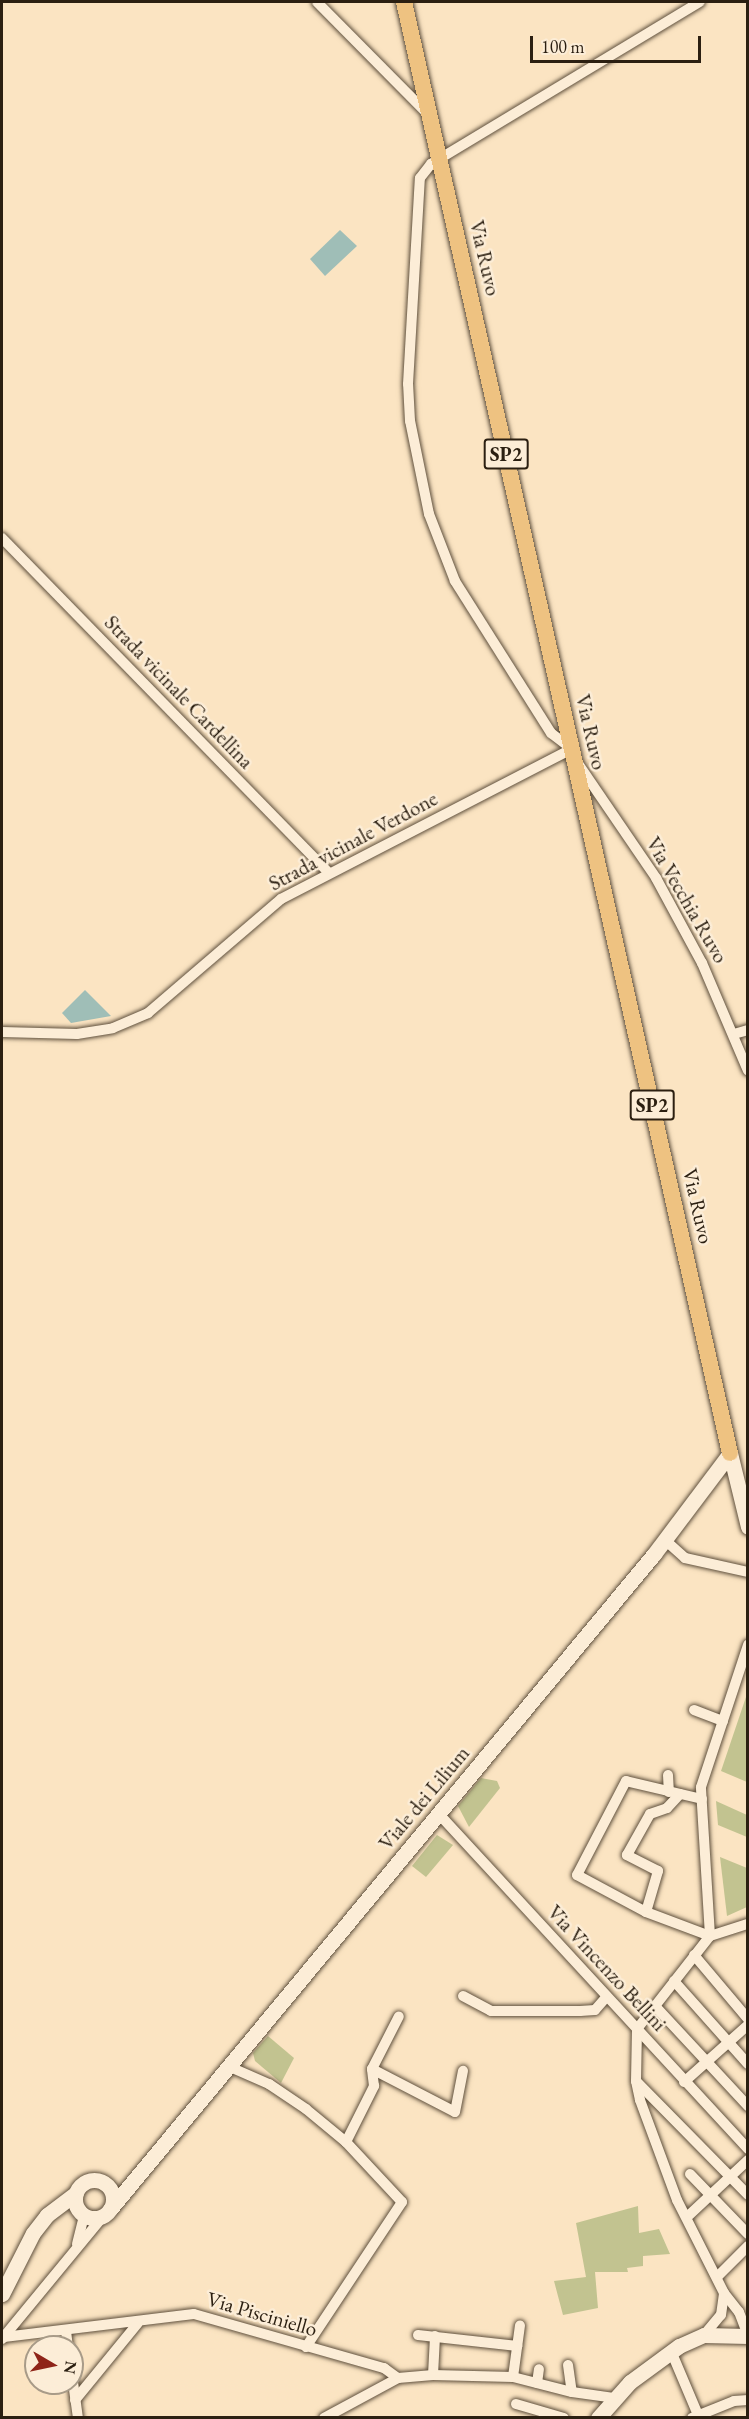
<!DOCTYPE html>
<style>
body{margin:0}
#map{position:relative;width:749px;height:2419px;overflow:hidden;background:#fbe4c2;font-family:"EB Garamond",serif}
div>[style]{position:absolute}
.green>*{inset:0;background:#c2c390}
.water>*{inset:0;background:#9fbeb7}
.roads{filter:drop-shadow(0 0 2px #5f503d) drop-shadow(0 0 2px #5f503d)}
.street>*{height:10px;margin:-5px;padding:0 5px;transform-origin:5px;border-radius:5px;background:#fcedd7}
.secondary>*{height:15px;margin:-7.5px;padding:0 7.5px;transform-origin:7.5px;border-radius:7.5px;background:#fcedd7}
.secondary>.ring{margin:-7.5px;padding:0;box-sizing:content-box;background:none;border:15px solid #fcedd7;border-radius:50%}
.primary>*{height:16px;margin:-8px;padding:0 8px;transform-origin:8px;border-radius:8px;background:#eec281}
span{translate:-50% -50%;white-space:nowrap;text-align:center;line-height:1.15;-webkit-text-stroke:5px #fcedd7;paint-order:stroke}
.shield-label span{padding:2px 4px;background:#fcedd7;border:2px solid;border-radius:4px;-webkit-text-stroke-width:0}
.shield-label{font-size:20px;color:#2b1f11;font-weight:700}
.street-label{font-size:21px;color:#2b1f11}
.frame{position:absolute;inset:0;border:3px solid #2b1f11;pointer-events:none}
.north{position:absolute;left:24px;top:2335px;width:60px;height:60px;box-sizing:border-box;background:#fcedd7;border:2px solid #a89b88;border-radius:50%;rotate:99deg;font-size:16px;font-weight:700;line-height:24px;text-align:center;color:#2b1f11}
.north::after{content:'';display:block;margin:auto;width:21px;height:27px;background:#8f2418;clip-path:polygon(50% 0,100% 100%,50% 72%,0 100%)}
.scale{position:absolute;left:530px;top:36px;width:171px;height:27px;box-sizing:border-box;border:3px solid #2b1f11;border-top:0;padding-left:8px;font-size:18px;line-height:21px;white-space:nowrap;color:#2b1f11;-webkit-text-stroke:4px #fcedd7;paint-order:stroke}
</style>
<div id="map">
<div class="green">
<div style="clip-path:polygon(747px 1694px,747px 1782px,721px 1771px)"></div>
<div style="clip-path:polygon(481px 1778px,497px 1781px,500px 1788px,469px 1827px,458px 1806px)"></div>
<div style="clip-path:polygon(716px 1801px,747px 1815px,747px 1837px,718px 1825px)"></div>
<div style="clip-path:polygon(437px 1835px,453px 1845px,426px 1877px,412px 1866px)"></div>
<div style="clip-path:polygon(720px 1857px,747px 1868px,747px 1907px,727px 1916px)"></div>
<div style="clip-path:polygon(268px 2036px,294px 2058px,281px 2083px,255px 2061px,253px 2053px)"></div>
<div style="clip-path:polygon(638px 2206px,639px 2233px,659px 2229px,670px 2254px,643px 2256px,643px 2266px,627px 2268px,628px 2272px,595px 2272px,598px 2308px,563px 2315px,554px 2281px,586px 2277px,576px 2223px)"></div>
</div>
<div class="water">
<div style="clip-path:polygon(340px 230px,357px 246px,325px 276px,310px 259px)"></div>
<div style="clip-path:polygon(85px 990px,111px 1016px,71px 1023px,62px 1013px)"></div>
</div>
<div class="roads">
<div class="street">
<div style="left:317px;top:2px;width:158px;rotate:45.3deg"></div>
<div style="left:2px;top:538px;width:467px;rotate:45.7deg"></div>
<div style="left:579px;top:765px;width:137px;rotate:55.7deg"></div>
<div style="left:656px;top:878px;width:97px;rotate:61.6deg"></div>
<div style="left:702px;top:963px;width:117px;rotate:66.9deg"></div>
<div style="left:2px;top:1032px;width:75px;rotate:1.5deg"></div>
<div style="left:77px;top:1034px;width:36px;rotate:-9deg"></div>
<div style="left:113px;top:1028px;width:38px;rotate:-23deg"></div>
<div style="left:148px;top:1013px;width:175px;rotate:-40.6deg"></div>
<div style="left:281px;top:899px;width:327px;rotate:-27.3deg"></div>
<div style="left:572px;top:749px;width:26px;rotate:-143deg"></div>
<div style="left:551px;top:733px;width:180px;rotate:-122.3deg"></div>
<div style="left:455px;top:581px;width:72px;rotate:-111.2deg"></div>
<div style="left:429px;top:514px;width:95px;rotate:-101.5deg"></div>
<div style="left:410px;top:421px;width:37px;rotate:-93deg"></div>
<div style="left:408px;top:384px;width:206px;rotate:-86.7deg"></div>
<div style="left:420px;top:178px;width:18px;rotate:-52deg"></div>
<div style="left:431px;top:164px;width:314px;rotate:-31.1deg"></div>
<div style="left:734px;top:1034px;width:15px;rotate:-16deg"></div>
<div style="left:665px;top:1540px;width:27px;rotate:42deg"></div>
<div style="left:685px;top:1558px;width:65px;rotate:12.5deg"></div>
<div style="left:694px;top:1710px;width:31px;rotate:21deg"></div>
<div style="left:668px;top:1775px;width:17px;rotate:87deg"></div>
<div style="left:702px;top:1799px;width:78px;rotate:-166.7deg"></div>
<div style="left:626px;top:1781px;width:106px;rotate:117.5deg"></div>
<div style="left:577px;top:1875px;width:78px;rotate:28.2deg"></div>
<div style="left:646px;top:1912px;width:68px;rotate:20.6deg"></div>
<div style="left:438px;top:1813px;width:457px;rotate:47.3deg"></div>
<div style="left:646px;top:1912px;width:43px;rotate:-73.7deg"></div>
<div style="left:658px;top:1871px;width:35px;rotate:-153deg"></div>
<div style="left:627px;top:1855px;width:47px;rotate:-60.7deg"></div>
<div style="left:650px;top:1814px;width:18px;rotate:-19deg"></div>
<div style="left:667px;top:1808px;width:19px;rotate:-47deg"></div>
<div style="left:710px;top:1936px;width:40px;rotate:-18deg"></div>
<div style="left:694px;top:1955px;width:84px;rotate:49.8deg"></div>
<div style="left:674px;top:1981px;width:111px;rotate:48.3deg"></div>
<div style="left:463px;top:1996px;width:32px;rotate:28deg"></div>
<div style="left:491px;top:2011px;width:89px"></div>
<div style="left:580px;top:2011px;width:15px;rotate:-4deg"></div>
<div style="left:595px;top:2010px;width:18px;rotate:-49deg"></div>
<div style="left:655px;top:2006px;width:137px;rotate:47.1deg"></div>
<div style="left:230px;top:2067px;width:43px;rotate:23.6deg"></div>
<div style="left:269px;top:2084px;width:45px;rotate:34deg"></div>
<div style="left:306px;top:2109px;width:52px;rotate:39.5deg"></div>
<div style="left:346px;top:2142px;width:82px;rotate:47deg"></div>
<div style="left:402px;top:2202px;width:174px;rotate:123.5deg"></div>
<div style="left:372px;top:2069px;width:59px;rotate:-63deg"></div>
<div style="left:636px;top:2081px;width:160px;rotate:45.5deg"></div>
<div style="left:684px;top:2082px;width:86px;rotate:-41.7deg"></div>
<div style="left:346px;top:2142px;width:63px;rotate:-63.4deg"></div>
<div style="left:374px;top:2086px;width:17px;rotate:-97deg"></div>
<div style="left:372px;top:2069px;width:93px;rotate:27.4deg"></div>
<div style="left:455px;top:2112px;width:42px;rotate:-79deg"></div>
<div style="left:690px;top:2174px;width:83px;rotate:46deg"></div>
<div style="left:687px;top:2217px;width:83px;rotate:-43.1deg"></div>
<div style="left:77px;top:2244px;width:29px;rotate:-76deg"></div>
<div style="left:717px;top:2277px;width:44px;rotate:-45deg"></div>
<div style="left:724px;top:2293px;width:24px;rotate:52deg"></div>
<div style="left:739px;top:2312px;width:26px;rotate:69deg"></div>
<div style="left:66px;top:2331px;width:16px;rotate:83deg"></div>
<div style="left:418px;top:2335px;width:100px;rotate:6.3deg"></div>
<div style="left:704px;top:2335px;width:26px;rotate:-50deg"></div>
<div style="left:721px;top:2315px;width:22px;rotate:-82deg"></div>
<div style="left:724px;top:2293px;width:104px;rotate:-116.8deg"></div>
<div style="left:677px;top:2200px;width:107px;rotate:-110.3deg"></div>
<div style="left:640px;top:2100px;width:19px;rotate:-102deg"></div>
<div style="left:636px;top:2081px;width:52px;rotate:-88.9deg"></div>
<div style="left:637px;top:2029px;width:118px;rotate:-51.9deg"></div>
<div style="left:710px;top:1936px;width:149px;rotate:-93.5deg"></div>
<div style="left:701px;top:1787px;width:150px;rotate:-71.7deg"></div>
<div style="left:4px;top:2337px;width:191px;rotate:-6.9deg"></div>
<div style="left:194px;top:2314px;width:198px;rotate:15.9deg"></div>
<div style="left:384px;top:2368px;width:17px;rotate:36deg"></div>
<div style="left:2px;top:2339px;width:162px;rotate:-50.5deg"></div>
<div style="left:671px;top:2351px;width:69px;rotate:67.1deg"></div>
<div style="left:568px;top:2365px;width:27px;rotate:82deg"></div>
<div style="left:72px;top:2375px;width:43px;rotate:82.1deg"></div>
<div style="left:433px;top:2375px;width:39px;rotate:-87deg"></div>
<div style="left:513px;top:2377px;width:52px;rotate:-82.3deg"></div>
<div style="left:537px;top:2383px;width:14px;rotate:-82deg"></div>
<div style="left:75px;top:2400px;width:99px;rotate:-50.7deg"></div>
<div style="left:516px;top:2404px;width:50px;rotate:16.3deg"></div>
<div style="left:324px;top:2418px;width:84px;rotate:-28.4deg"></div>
<div style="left:398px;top:2378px;width:35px;rotate:-5deg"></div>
<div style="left:433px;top:2375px;width:80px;rotate:1.4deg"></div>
<div style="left:513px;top:2377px;width:61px;rotate:14.3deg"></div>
<div style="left:572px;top:2392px;width:42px;rotate:8.1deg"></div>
<div style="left:692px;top:2418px;width:45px;rotate:-22deg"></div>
<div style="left:734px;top:2401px;width:14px;rotate:-4deg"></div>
</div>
<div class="secondary">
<div style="left:730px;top:1453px;width:76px;rotate:76.3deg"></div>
<div class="ring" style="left:75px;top:2180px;width:23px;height:23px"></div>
<div style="left:111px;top:2208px;width:850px;rotate:-50.3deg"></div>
<div style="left:654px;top:1554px;width:126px;rotate:-53deg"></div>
<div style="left:2px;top:2294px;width:68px;rotate:-63.1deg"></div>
<div style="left:33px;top:2233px;width:23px;rotate:-52deg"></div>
<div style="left:47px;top:2215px;width:36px;rotate:-37deg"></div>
<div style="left:598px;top:2418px;width:48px;rotate:-48.4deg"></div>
<div style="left:630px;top:2382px;width:61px;rotate:-36.3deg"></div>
<div style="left:679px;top:2346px;width:27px;rotate:-24deg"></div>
<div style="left:704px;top:2335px;width:44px;rotate:1.3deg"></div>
</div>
<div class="primary">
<div style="left:404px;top:2px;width:1487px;rotate:77.34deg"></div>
</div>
</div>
<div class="shield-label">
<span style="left:506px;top:454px">SP2</span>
<span style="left:652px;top:1105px">SP2</span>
</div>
<div class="street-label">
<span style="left:485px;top:258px;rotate:77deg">Via Ruvo</span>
<span style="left:179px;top:692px;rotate:46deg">Strada vicinale Cardellina</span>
<span style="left:591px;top:732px;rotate:77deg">Via Ruvo</span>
<span style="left:353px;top:841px;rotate:-28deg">Strada vicinale Verdone</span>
<span style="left:687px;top:900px;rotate:60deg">Via Vecchia Ruvo</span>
<span style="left:698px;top:1206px;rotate:77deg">Via Ruvo</span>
<span style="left:424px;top:1798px;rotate:-50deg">Viale dei Lilium</span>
<span style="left:607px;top:1968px;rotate:47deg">Via Vincenzo Bellini</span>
<span style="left:262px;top:2314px;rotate:16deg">Via Pisciniello</span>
</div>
<div class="frame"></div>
<div class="north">N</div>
<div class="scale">100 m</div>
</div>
